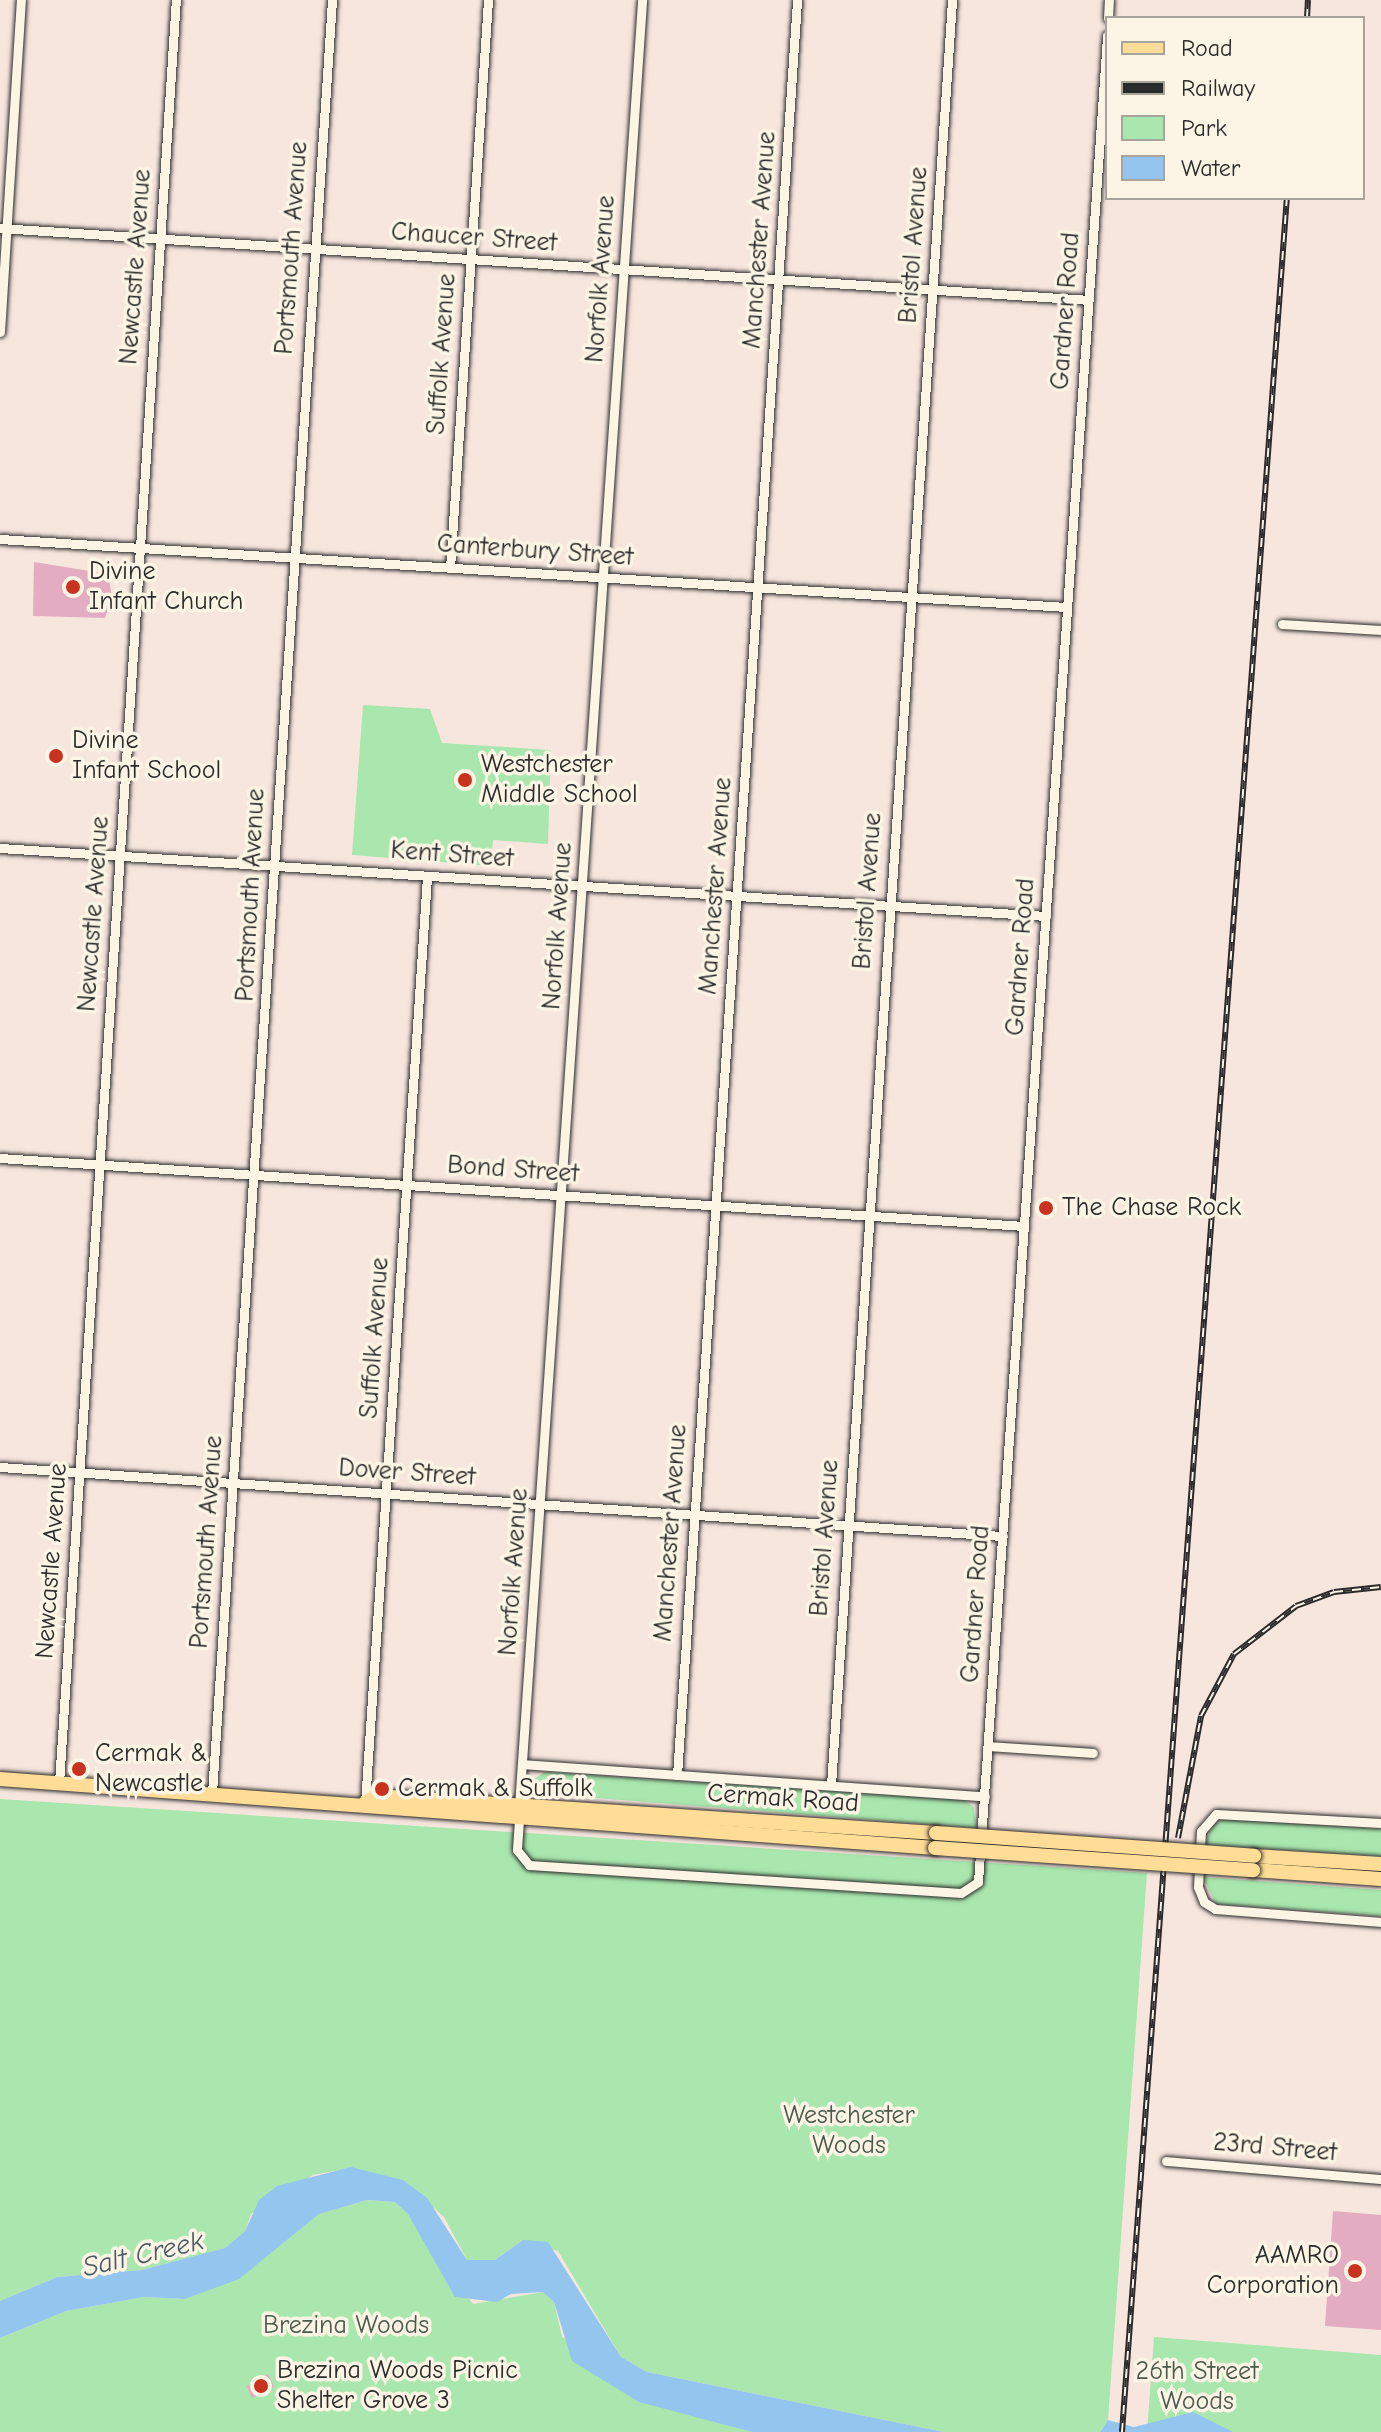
<!DOCTYPE html>
<style>
body{margin:0}
#map{position:relative;width:1381px;height:2432px;overflow:hidden;background:#f7e6de;font-family:"Comic Neue",sans-serif}
div>[style]{position:absolute}
.green>*{inset:0;background:#a9e7ae}
.water>*{inset:0;background:#93c5ef}
.building>*{inset:0;background:#e4acc0}
.roads{filter:drop-shadow(0 0 2px #2b2b2b) drop-shadow(0 0 2px #2b2b2b)}
.minor>*{height:9px;margin:-4.5px;padding:0 4.5px;transform-origin:4.5px;border-radius:4.5px;background:#fcf5e5}
.primary>*{height:14px;margin:-7px;padding:0 7px;transform-origin:7px;border-radius:7px;background:#ffdd96}
.rail>*{height:6px;margin-top:-3px;transform-origin:0;background:repeating-linear-gradient(90deg,#fcf5e5 0 9px,#2b2b2b 0 18px);box-sizing:border-box;border-block:2px solid #2b2b2b}
.bridges{filter:drop-shadow(0 0 2px #2b2b2b) drop-shadow(0 0 2px #2b2b2b)}
.primary-bridge>*{height:14px;margin:-7px;padding:0 7px;transform-origin:7px;border-radius:7px;background:#ffdd96}
.dots>*{width:22px;height:22px;translate:-50% -50%;box-sizing:border-box;border:4px solid #fcf5e5;border-radius:50%}
span{translate:-50% -50%;white-space:nowrap;text-align:center;line-height:1.15;-webkit-text-stroke:7px #fcf5e5;paint-order:stroke}
.street-label{font-size:26px;color:#2b2b2b}
.poi-label{font-size:26px;color:#2b2b2b}
.left{translate:0 -50%;text-align:left}
.right{translate:-100% -50%;text-align:right}
.park-label{font-size:26px;color:#4a5a4c}
.water-label{font-size:28px;color:#4a5966;font-style:italic}
.legend{position:absolute;left:1105px;top:16px;width:260px;height:184px;box-sizing:border-box;background:#fcf5e5;border:2px solid #a8a49b;margin:0;padding:10px 14px;list-style:none;font-size:24px;color:#2b2b2b}
.legend li{display:flex;align-items:center;gap:16px;height:40px}
.legend b{width:40px;border:2px solid #a8a49b}
</style>
<div id="map">
<div class="green">
<div style="clip-path:polygon(363px 705px,430px 709px,442px 743px,551px 750px,548px 844px,493px 840px,491px 866px,352px 855px)"></div>
<div style="clip-path:polygon(545px 1772px,963px 1800px,974px 1807px,976px 1828px,532px 1793px,529px 1782px)"></div>
<div style="clip-path:polygon(0 1799px,1147px 1873px,1108px 2420px,1100px 2432px,944px 2432px,647px 2372px,621px 2357px,558px 2251px,523px 2240px,495px 2260px,467px 2260px,444px 2217px,403px 2180px,351px 2168px,313px 2175px,251px 2214px,245px 2231px,225px 2248px,142px 2270px,57px 2277px,0 2301px)"></div>
<div style="clip-path:polygon(1224px 1819px,1381px 1829px,1381px 1856px,1205px 1845px,1212px 1825px)"></div>
<div style="clip-path:polygon(1203px 1877px,1381px 1890px,1381px 1916px,1216px 1904px)"></div>
<div style="clip-path:polygon(367px 2200px,395px 2202px,408px 2214px,473px 2304px,543px 2292px,554px 2302px,562px 2337px,722px 2423px,752px 2432px,0 2432px,0 2338px,66px 2311px,144px 2297px,185px 2299px,208px 2290px,239px 2278px,319px 2214px)"></div>
<div style="clip-path:polygon(1154px 2337px,1381px 2355px,1381px 2432px,1147px 2432px)"></div>
</div>
<div class="water">
<div style="clip-path:polygon(351px 2167px,403px 2180px,427px 2198px,467px 2260px,495px 2260px,523px 2240px,548px 2242px,621px 2357px,647px 2372px,944px 2432px,752px 2432px,639px 2402px,572px 2361px,554px 2302px,543px 2292px,511px 2294px,497px 2302px,455px 2297px,408px 2214px,395px 2202px,367px 2200px,319px 2214px,239px 2279px,185px 2299px,144px 2297px,66px 2311px,0 2338px,0 2301px,57px 2277px,142px 2270px,225px 2248px,245px 2231px,259px 2200px,277px 2186px)"></div>
<div style="clip-path:polygon(1193px 2412px,1233px 2432px,1100px 2432px,1108px 2420px,1134px 2427px)"></div>
</div>
<div class="building">
<div style="clip-path:polygon(34px 562px,108px 574px,112px 597px,105px 618px,33px 616px)"></div>
<div style="clip-path:polygon(1333px 2211px,1381px 2215px,1381px 2330px,1325px 2326px)"></div>
<div style="clip-path:polygon(268px 2374px,274px 2387px,252px 2398px,247px 2386px)"></div>
</div>
<div class="roads">
<div class="minor">
<div style="left:1108px;top:18px;width:18px;rotate:-87deg"></div>
<div style="left:0;top:228px;width:1091px;rotate:3.78deg"></div>
<div style="left:0;top:332px;width:333px;rotate:-86.4deg"></div>
<div style="left:0;top:539px;width:1069px;rotate:3.65deg"></div>
<div style="left:450px;top:568px;width:569px;rotate:-86.17deg"></div>
<div style="left:1282px;top:624px;width:99px;rotate:3.5deg"></div>
<div style="left:0;top:848px;width:1048px;rotate:3.72deg"></div>
<div style="left:0;top:1158px;width:1026px;rotate:3.8deg"></div>
<div style="left:0;top:1467px;width:1005px;rotate:3.94deg"></div>
<div style="left:988px;top:1746px;width:105px;rotate:3.8deg"></div>
<div style="left:522px;top:1764px;width:464px;rotate:4deg"></div>
<div style="left:677px;top:1775px;width:1779px;rotate:-86.13deg"></div>
<div style="left:59px;top:1783px;width:1787px;rotate:-86.25deg"></div>
<div style="left:831px;top:1785px;width:1789px;rotate:-86.12deg"></div>
<div style="left:212px;top:1793px;width:1797px;rotate:-86.17deg"></div>
<div style="left:365px;top:1803px;width:929px;rotate:-86.17deg"></div>
<div style="left:519px;top:1806px;width:1810px;rotate:-86.1deg"></div>
<div style="left:519px;top:1820px;width:30px;rotate:94deg"></div>
<div style="left:517px;top:1850px;width:19px;rotate:51deg"></div>
<div style="left:529px;top:1865px;width:433px;rotate:3.7deg"></div>
<div style="left:961px;top:1893px;width:20px;rotate:-33deg"></div>
<div style="left:978px;top:1882px;width:1851px;rotate:-86deg"></div>
<div style="left:1381px;top:1823px;width:165px;rotate:-176.9deg"></div>
<div style="left:1216px;top:1814px;width:23px;rotate:131deg"></div>
<div style="left:1201px;top:1831px;width:56px;rotate:93.1deg"></div>
<div style="left:1198px;top:1887px;width:16px;rotate:68deg"></div>
<div style="left:1204px;top:1902px;width:13px;rotate:32deg"></div>
<div style="left:1215px;top:1909px;width:167px;rotate:4.5deg"></div>
<div style="left:1166px;top:2161px;width:216px;rotate:4.8deg"></div>
</div>
<div class="primary">
<div style="left:0;top:1779px;width:938px;rotate:4.22deg"></div>
<div style="left:365px;top:1803px;width:13px;rotate:-32deg"></div>
<div style="left:376px;top:1796px;width:561px;rotate:3.78deg"></div>
<div style="left:1254px;top:1856px;width:127px;rotate:3.6deg"></div>
<div style="left:1253px;top:1870px;width:128px;rotate:4deg"></div>
</div>
</div>
<div class="rail">
<div style="left:1307px;top:18px;width:18px;rotate:-87deg"></div>
<div style="left:1178px;top:1838px;width:124px;rotate:-79.3deg"></div>
<div style="left:1201px;top:1716px;width:70px;rotate:-62deg"></div>
<div style="left:1234px;top:1654px;width:78px;rotate:-37.7deg"></div>
<div style="left:1296px;top:1606px;width:40px;rotate:-20.2deg"></div>
<div style="left:1334px;top:1592px;width:47px;rotate:-6.1deg"></div>
<div style="left:1122px;top:2432px;width:2240px;rotate:-85.78deg"></div>
</div>
<div class="bridges">
<div class="primary-bridge">
<div style="left:936px;top:1833px;width:319px;rotate:4.1deg"></div>
<div style="left:935px;top:1848px;width:319px;rotate:4deg"></div>
</div>
</div>
<div class="dots">
<div style="left:73px;top:587px;background:#c8321e"></div>
<div style="left:56px;top:756px;background:#c8321e"></div>
<div style="left:465px;top:780px;background:#c8321e"></div>
<div style="left:1046px;top:1208px;background:#c8321e"></div>
<div style="left:79px;top:1769px;background:#c8321e"></div>
<div style="left:382px;top:1789px;background:#c8321e"></div>
<div style="left:1355px;top:2271px;background:#c8321e"></div>
<div style="left:261px;top:2386px;background:#c8321e"></div>
</div>
<div class="street-label">
<span style="left:474px;top:238px;rotate:4deg">Chaucer Street</span>
<span style="left:760px;top:240px;rotate:-86deg">Manchester Avenue</span>
<span style="left:914px;top:245px;rotate:-86deg">Bristol Avenue</span>
<span style="left:292px;top:248px;rotate:-86deg">Portsmouth Avenue</span>
<span style="left:136px;top:267px;rotate:-86deg">Newcastle Avenue</span>
<span style="left:601px;top:279px;rotate:-86deg">Norfolk Avenue</span>
<span style="left:1066px;top:311px;rotate:-86deg">Gardner Road</span>
<span style="left:442px;top:354px;rotate:-86deg">Suffolk Avenue</span>
<span style="left:535px;top:551px;rotate:4deg">Canterbury Street</span>
<span style="left:452px;top:855px;rotate:4deg">Kent Street</span>
<span style="left:716px;top:886px;rotate:-86deg">Manchester Avenue</span>
<span style="left:868px;top:891px;rotate:-86deg">Bristol Avenue</span>
<span style="left:251px;top:895px;rotate:-87deg">Portsmouth Avenue</span>
<span style="left:94px;top:914px;rotate:-86deg">Newcastle Avenue</span>
<span style="left:558px;top:926px;rotate:-86deg">Norfolk Avenue</span>
<span style="left:1021px;top:957px;rotate:-86deg">Gardner Road</span>
<span style="left:513px;top:1170px;rotate:4deg">Bond Street</span>
<span style="left:375px;top:1338px;rotate:-86deg">Suffolk Avenue</span>
<span style="left:407px;top:1473px;rotate:4deg">Dover Street</span>
<span style="left:671px;top:1533px;rotate:-86deg">Manchester Avenue</span>
<span style="left:825px;top:1538px;rotate:-86deg">Bristol Avenue</span>
<span style="left:207px;top:1542px;rotate:-86deg">Portsmouth Avenue</span>
<span style="left:52px;top:1561px;rotate:-86deg">Newcastle Avenue</span>
<span style="left:514px;top:1572px;rotate:-86deg">Norfolk Avenue</span>
<span style="left:976px;top:1604px;rotate:-86deg">Gardner Road</span>
<span style="left:783px;top:1799px;rotate:4deg">Cermak Road</span>
<span style="left:1275px;top:2148px;rotate:5deg">23rd Street</span>
</div>
<div class="poi-label">
<span class="left" style="left:89px;top:587px">Divine<br>Infant Church</span>
<span class="left" style="left:72px;top:756px">Divine<br>Infant School</span>
<span class="left" style="left:481px;top:780px">Westchester<br>Middle School</span>
<span class="left" style="left:1062px;top:1208px">The Chase Rock</span>
<span class="left" style="left:95px;top:1769px">Cermak &amp;<br>Newcastle</span>
<span class="left" style="left:398px;top:1789px">Cermak &amp; Suffolk</span>
<span class="right" style="left:1339px;top:2271px">AAMRO<br>Corporation</span>
<span class="left" style="left:277px;top:2386px">Brezina Woods Picnic<br>Shelter Grove 3</span>
</div>
<div class="park-label">
<span style="left:849px;top:2131px">Westchester<br>Woods</span>
<span style="left:346px;top:2326px">Brezina Woods</span>
<span style="left:1197px;top:2387px">26th Street<br>Woods</span>
</div>
<div class="water-label">
<span style="left:143px;top:2254px;rotate:-13deg">Salt Creek</span>
</div>
<ul class="legend">
<li><b style="height:10px;background:#ffdd96"></b>Road</li>
<li><b style="height:10px;background:#2b2b2b"></b>Railway</li>
<li><b style="height:22px;background:#a9e7ae"></b>Park</li>
<li><b style="height:22px;background:#93c5ef"></b>Water</li>
</ul>
</div>
